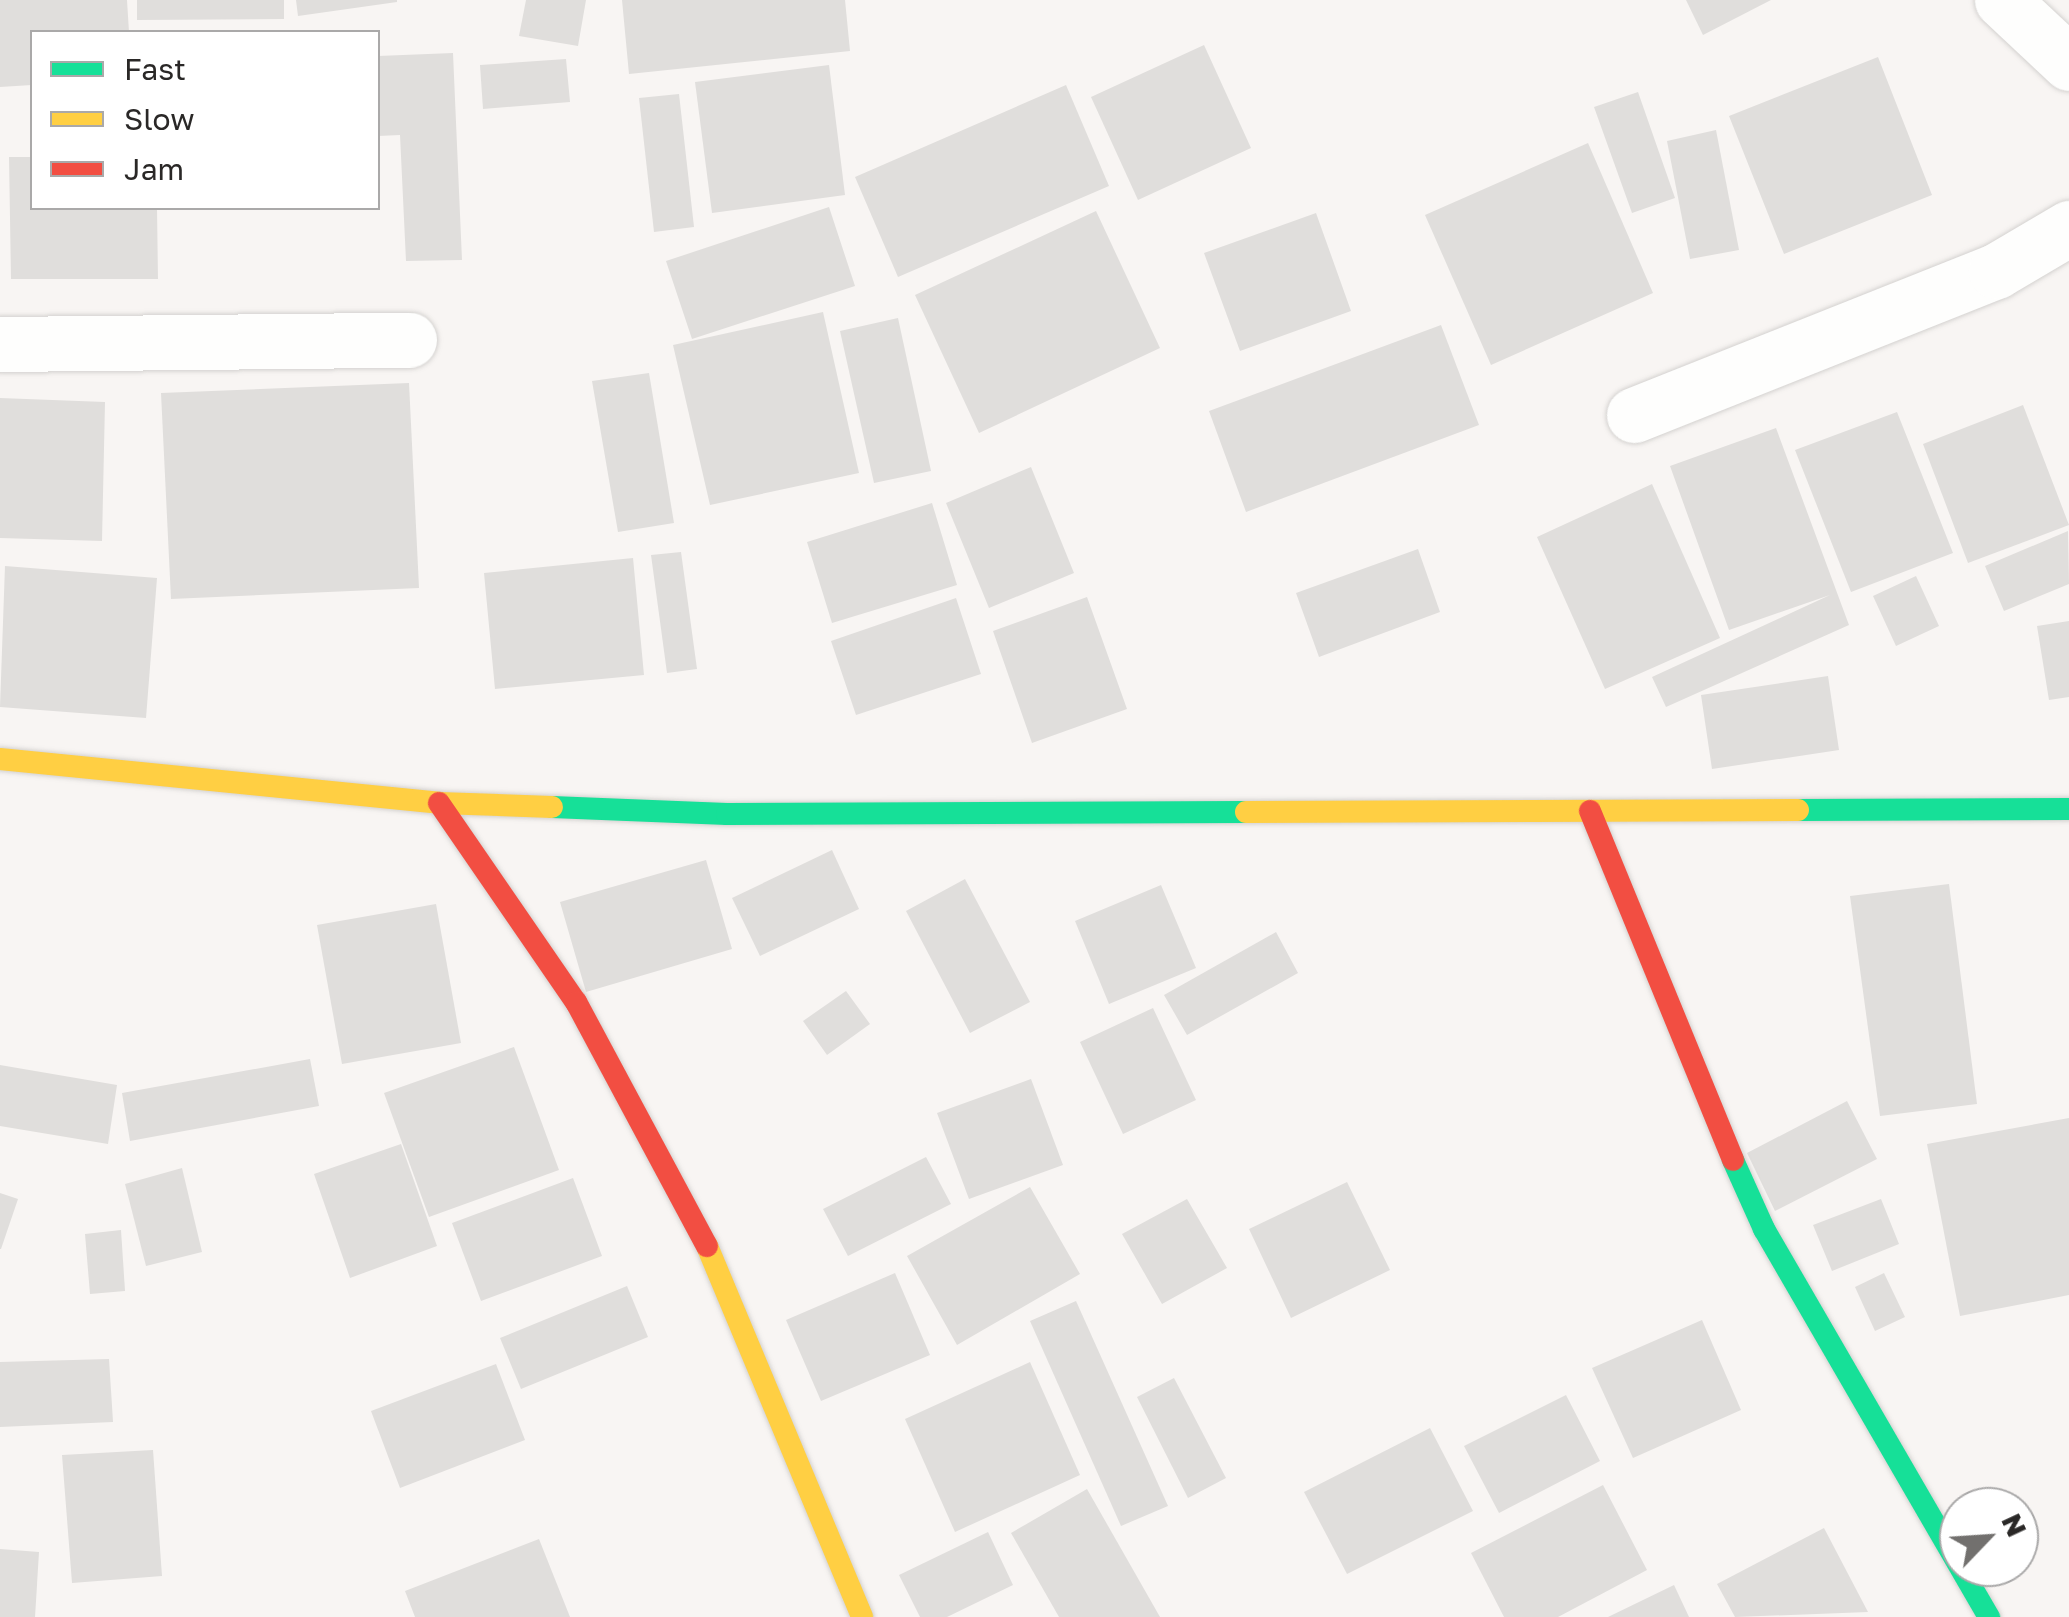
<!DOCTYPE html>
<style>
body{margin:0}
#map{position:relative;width:2069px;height:1617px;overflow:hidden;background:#f8f5f3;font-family:"Golos Text",sans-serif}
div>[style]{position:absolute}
.building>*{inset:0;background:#e0dedc}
.roads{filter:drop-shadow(0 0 2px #d4d2d0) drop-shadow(0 0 2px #d4d2d0)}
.street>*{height:55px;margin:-27.5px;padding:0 27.5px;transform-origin:27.5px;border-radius:27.5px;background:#fefefd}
.fast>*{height:22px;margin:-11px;padding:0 11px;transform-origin:11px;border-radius:11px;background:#16e098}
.slow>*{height:22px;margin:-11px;padding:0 11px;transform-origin:11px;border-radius:11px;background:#ffcf43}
.jam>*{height:22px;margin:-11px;padding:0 11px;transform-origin:11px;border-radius:11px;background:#f24e42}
span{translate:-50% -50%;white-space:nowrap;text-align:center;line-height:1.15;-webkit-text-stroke:8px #fff;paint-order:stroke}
.legend{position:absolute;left:30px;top:30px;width:350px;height:180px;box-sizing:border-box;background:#fff;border:2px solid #aaa9a9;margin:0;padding:12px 18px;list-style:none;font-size:30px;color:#2a2827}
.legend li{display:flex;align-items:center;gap:20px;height:50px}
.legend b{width:50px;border:2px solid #aaa9a9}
.north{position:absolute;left:1939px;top:1487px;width:100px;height:100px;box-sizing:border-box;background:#fff;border:2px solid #aaa9a9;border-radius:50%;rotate:65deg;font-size:28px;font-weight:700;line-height:40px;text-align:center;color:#2a2827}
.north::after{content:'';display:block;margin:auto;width:35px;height:45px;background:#72706e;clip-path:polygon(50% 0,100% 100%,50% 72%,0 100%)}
</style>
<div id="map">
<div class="building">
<div style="clip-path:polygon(0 0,127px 0,129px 32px,32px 32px,32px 85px,0 87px)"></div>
<div style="clip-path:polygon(137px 0,284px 0,284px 19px,137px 20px)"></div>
<div style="clip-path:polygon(296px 0,397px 0,397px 2px,298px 16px)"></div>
<div style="clip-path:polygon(526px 0,586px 0,578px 46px,519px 36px)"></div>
<div style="clip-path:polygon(622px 0,845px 0,850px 51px,629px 74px)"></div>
<div style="clip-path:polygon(1686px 0,1771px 0,1703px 35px)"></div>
<div style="clip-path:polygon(1204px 45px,1251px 148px,1138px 200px,1091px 97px)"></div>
<div style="clip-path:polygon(453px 53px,462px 260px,406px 261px,400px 135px,378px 136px,378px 56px)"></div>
<div style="clip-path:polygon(1878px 57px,1932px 195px,1784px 254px,1729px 116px)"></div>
<div style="clip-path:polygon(566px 59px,570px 102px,483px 109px,480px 65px)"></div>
<div style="clip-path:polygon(829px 65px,845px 195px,712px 213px,695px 82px)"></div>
<div style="clip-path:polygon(1066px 85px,1109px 186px,898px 277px,855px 177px)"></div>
<div style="clip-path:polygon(1638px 92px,1675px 198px,1632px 213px,1594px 107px)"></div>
<div style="clip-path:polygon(679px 94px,694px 227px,654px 232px,639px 98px)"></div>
<div style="clip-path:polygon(1716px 130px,1739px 250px,1690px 259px,1667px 141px)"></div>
<div style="clip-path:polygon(1588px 143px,1653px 293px,1491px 365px,1425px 215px)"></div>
<div style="clip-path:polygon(9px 157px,32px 157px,32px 208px,157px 208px,158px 279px,11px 279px)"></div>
<div style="clip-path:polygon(829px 207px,855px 286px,692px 339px,666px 261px)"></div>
<div style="clip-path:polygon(1096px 211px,1160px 348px,979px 433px,915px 295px)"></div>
<div style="clip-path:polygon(1316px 213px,1351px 311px,1240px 351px,1204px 253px)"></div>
<div style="clip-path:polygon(823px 312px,859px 473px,710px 505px,673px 345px)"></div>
<div style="clip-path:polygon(898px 318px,931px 471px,874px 483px,840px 331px)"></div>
<div style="clip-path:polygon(1441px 325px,1479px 425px,1246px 512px,1209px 411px)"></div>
<div style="clip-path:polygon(649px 373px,674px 523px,618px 532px,592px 381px)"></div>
<div style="clip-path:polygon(409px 383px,419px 588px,171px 599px,161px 393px)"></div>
<div style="clip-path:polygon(0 398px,105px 402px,102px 541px,0 538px)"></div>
<div style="clip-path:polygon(2023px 405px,2069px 525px,1968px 563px,1923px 444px)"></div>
<div style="clip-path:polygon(1897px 412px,1953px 553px,1851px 592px,1795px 450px)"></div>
<div style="clip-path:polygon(1776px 428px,1849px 625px,1666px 707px,1652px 677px,1830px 595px,1729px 630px,1670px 466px)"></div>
<div style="clip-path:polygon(1031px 467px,1074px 573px,989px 608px,946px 503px)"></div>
<div style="clip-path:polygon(1652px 484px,1720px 638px,1605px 689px,1537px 537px)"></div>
<div style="clip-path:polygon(932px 503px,957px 585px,832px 623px,807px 542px)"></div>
<div style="clip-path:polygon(2068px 531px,2069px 584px,2004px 611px,1985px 566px)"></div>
<div style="clip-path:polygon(1418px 549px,1440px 612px,1319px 657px,1296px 593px)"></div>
<div style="clip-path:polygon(681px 552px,697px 669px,667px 673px,651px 555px)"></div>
<div style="clip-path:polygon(633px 558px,644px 675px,495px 689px,484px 573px)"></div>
<div style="clip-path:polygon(5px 566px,157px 578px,146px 718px,0 707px)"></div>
<div style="clip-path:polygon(1916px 576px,1939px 626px,1896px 646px,1873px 596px)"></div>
<div style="clip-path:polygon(1087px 597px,1127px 709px,1032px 743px,993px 631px)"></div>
<div style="clip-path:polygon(956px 598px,981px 674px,856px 715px,831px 641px)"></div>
<div style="clip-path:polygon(2069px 621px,2069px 697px,2049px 700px,2037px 626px)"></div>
<div style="clip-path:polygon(1828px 676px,1839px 750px,1712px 769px,1701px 695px)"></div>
<div style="clip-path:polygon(832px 850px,859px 909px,760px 956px,732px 898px)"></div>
<div style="clip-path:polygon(706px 860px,732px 949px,586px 992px,560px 902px)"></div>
<div style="clip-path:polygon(965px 879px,1030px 1002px,970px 1033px,906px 911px)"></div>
<div style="clip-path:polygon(1949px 884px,1977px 1104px,1880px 1116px,1850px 896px)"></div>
<div style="clip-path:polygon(1161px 885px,1196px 968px,1109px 1004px,1075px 921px)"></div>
<div style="clip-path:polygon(436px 904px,461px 1043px,342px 1064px,317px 925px)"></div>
<div style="clip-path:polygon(1276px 932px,1298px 973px,1187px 1035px,1164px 995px)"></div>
<div style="clip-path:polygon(846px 991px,870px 1024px,827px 1055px,803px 1021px)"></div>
<div style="clip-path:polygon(1153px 1008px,1196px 1100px,1123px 1134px,1080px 1042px)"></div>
<div style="clip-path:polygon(514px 1047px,559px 1170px,429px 1217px,384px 1093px)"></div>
<div style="clip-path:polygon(310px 1059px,319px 1106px,130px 1141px,122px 1093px)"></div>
<div style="clip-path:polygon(0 1065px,117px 1085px,108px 1144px,0 1126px)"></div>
<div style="clip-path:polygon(1031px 1079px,1063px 1165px,969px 1199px,937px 1113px)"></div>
<div style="clip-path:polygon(1847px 1101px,1877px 1159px,1775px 1211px,1747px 1153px)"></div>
<div style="clip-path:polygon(2069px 1118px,2069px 1295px,1960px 1316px,1927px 1144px)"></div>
<div style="clip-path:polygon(401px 1144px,437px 1246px,350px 1278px,314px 1174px)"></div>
<div style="clip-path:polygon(926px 1157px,951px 1204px,848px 1256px,823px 1209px)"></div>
<div style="clip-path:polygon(182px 1168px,202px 1252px,146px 1266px,125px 1184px)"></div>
<div style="clip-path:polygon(573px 1178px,602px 1256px,481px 1301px,452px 1223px)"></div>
<div style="clip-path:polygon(1347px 1182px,1390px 1270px,1291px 1318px,1249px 1229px)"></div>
<div style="clip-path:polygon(1030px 1187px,1080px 1274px,957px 1345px,907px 1256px)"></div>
<div style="clip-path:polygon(0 1193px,18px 1199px,1px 1249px,0 1249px)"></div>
<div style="clip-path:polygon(1187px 1199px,1227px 1268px,1162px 1304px,1122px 1234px)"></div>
<div style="clip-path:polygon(1881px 1199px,1899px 1244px,1832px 1271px,1813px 1225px)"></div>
<div style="clip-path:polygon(121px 1230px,125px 1291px,90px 1294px,85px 1234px)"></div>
<div style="clip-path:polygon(895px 1273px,930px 1355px,821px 1401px,786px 1320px)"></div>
<div style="clip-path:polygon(1884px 1273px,1905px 1317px,1875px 1331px,1855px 1287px)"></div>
<div style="clip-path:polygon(627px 1286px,648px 1337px,521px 1389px,500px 1338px)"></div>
<div style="clip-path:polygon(1076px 1301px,1168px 1506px,1121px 1526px,1030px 1321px)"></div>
<div style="clip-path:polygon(1702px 1320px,1741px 1410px,1633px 1458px,1592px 1368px)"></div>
<div style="clip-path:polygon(109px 1359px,113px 1422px,0 1427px,0 1362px)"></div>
<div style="clip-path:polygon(1030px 1362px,1080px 1475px,955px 1532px,905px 1419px)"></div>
<div style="clip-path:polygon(496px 1364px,525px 1440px,400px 1488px,371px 1411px)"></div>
<div style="clip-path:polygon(1174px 1378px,1226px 1478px,1188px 1498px,1137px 1397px)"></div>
<div style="clip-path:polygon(1566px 1395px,1600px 1461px,1499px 1513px,1464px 1446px)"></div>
<div style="clip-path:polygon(1430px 1428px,1473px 1511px,1347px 1574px,1304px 1492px)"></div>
<div style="clip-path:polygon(153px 1450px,162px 1576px,72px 1583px,62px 1455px)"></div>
<div style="clip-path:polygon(1603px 1485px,1647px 1570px,1558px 1617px,1504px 1617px,1471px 1553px)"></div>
<div style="clip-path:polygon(1087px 1489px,1160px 1617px,1059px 1617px,1011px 1533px)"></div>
<div style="clip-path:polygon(1824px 1528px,1868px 1612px,1735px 1617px,1717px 1584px)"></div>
<div style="clip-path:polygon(988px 1532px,1013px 1585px,947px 1617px,920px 1617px,899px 1575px)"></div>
<div style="clip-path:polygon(539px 1539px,570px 1617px,415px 1617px,405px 1591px)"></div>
<div style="clip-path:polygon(0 1549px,39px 1552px,35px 1617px,0 1617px)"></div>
<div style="clip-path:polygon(1674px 1585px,1689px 1617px,1608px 1617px)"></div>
</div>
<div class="roads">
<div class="street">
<div style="left:2002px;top:0;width:92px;rotate:43.2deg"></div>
<div style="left:0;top:344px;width:409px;rotate:-0.6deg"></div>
<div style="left:1634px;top:415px;width:390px;rotate:-21.7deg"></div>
<div style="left:1996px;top:271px;width:85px;rotate:-30.5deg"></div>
</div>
<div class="fast">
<div style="left:552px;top:807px;width:175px;rotate:2.3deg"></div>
<div style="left:727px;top:814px;width:519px;rotate:-0.22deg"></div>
<div style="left:1798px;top:810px;width:271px;rotate:-0.2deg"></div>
<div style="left:1733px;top:1160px;width:76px;rotate:65.8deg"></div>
<div style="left:1764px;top:1229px;width:449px;rotate:59.9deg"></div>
</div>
<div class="slow">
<div style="left:0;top:759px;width:441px;rotate:5.7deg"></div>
<div style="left:439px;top:803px;width:113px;rotate:2deg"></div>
<div style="left:1246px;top:812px;width:552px;rotate:-0.21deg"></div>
<div style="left:707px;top:1246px;width:402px;rotate:67.3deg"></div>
</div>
<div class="jam">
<div style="left:439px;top:803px;width:242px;rotate:55.5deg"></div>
<div style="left:576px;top:1002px;width:277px;rotate:61.8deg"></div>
<div style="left:1590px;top:811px;width:377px;rotate:67.7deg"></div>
</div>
</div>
<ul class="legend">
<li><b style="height:12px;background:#16e098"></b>Fast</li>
<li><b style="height:12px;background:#ffcf43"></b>Slow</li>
<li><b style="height:12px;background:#f24e42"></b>Jam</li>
</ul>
<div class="north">N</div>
</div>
